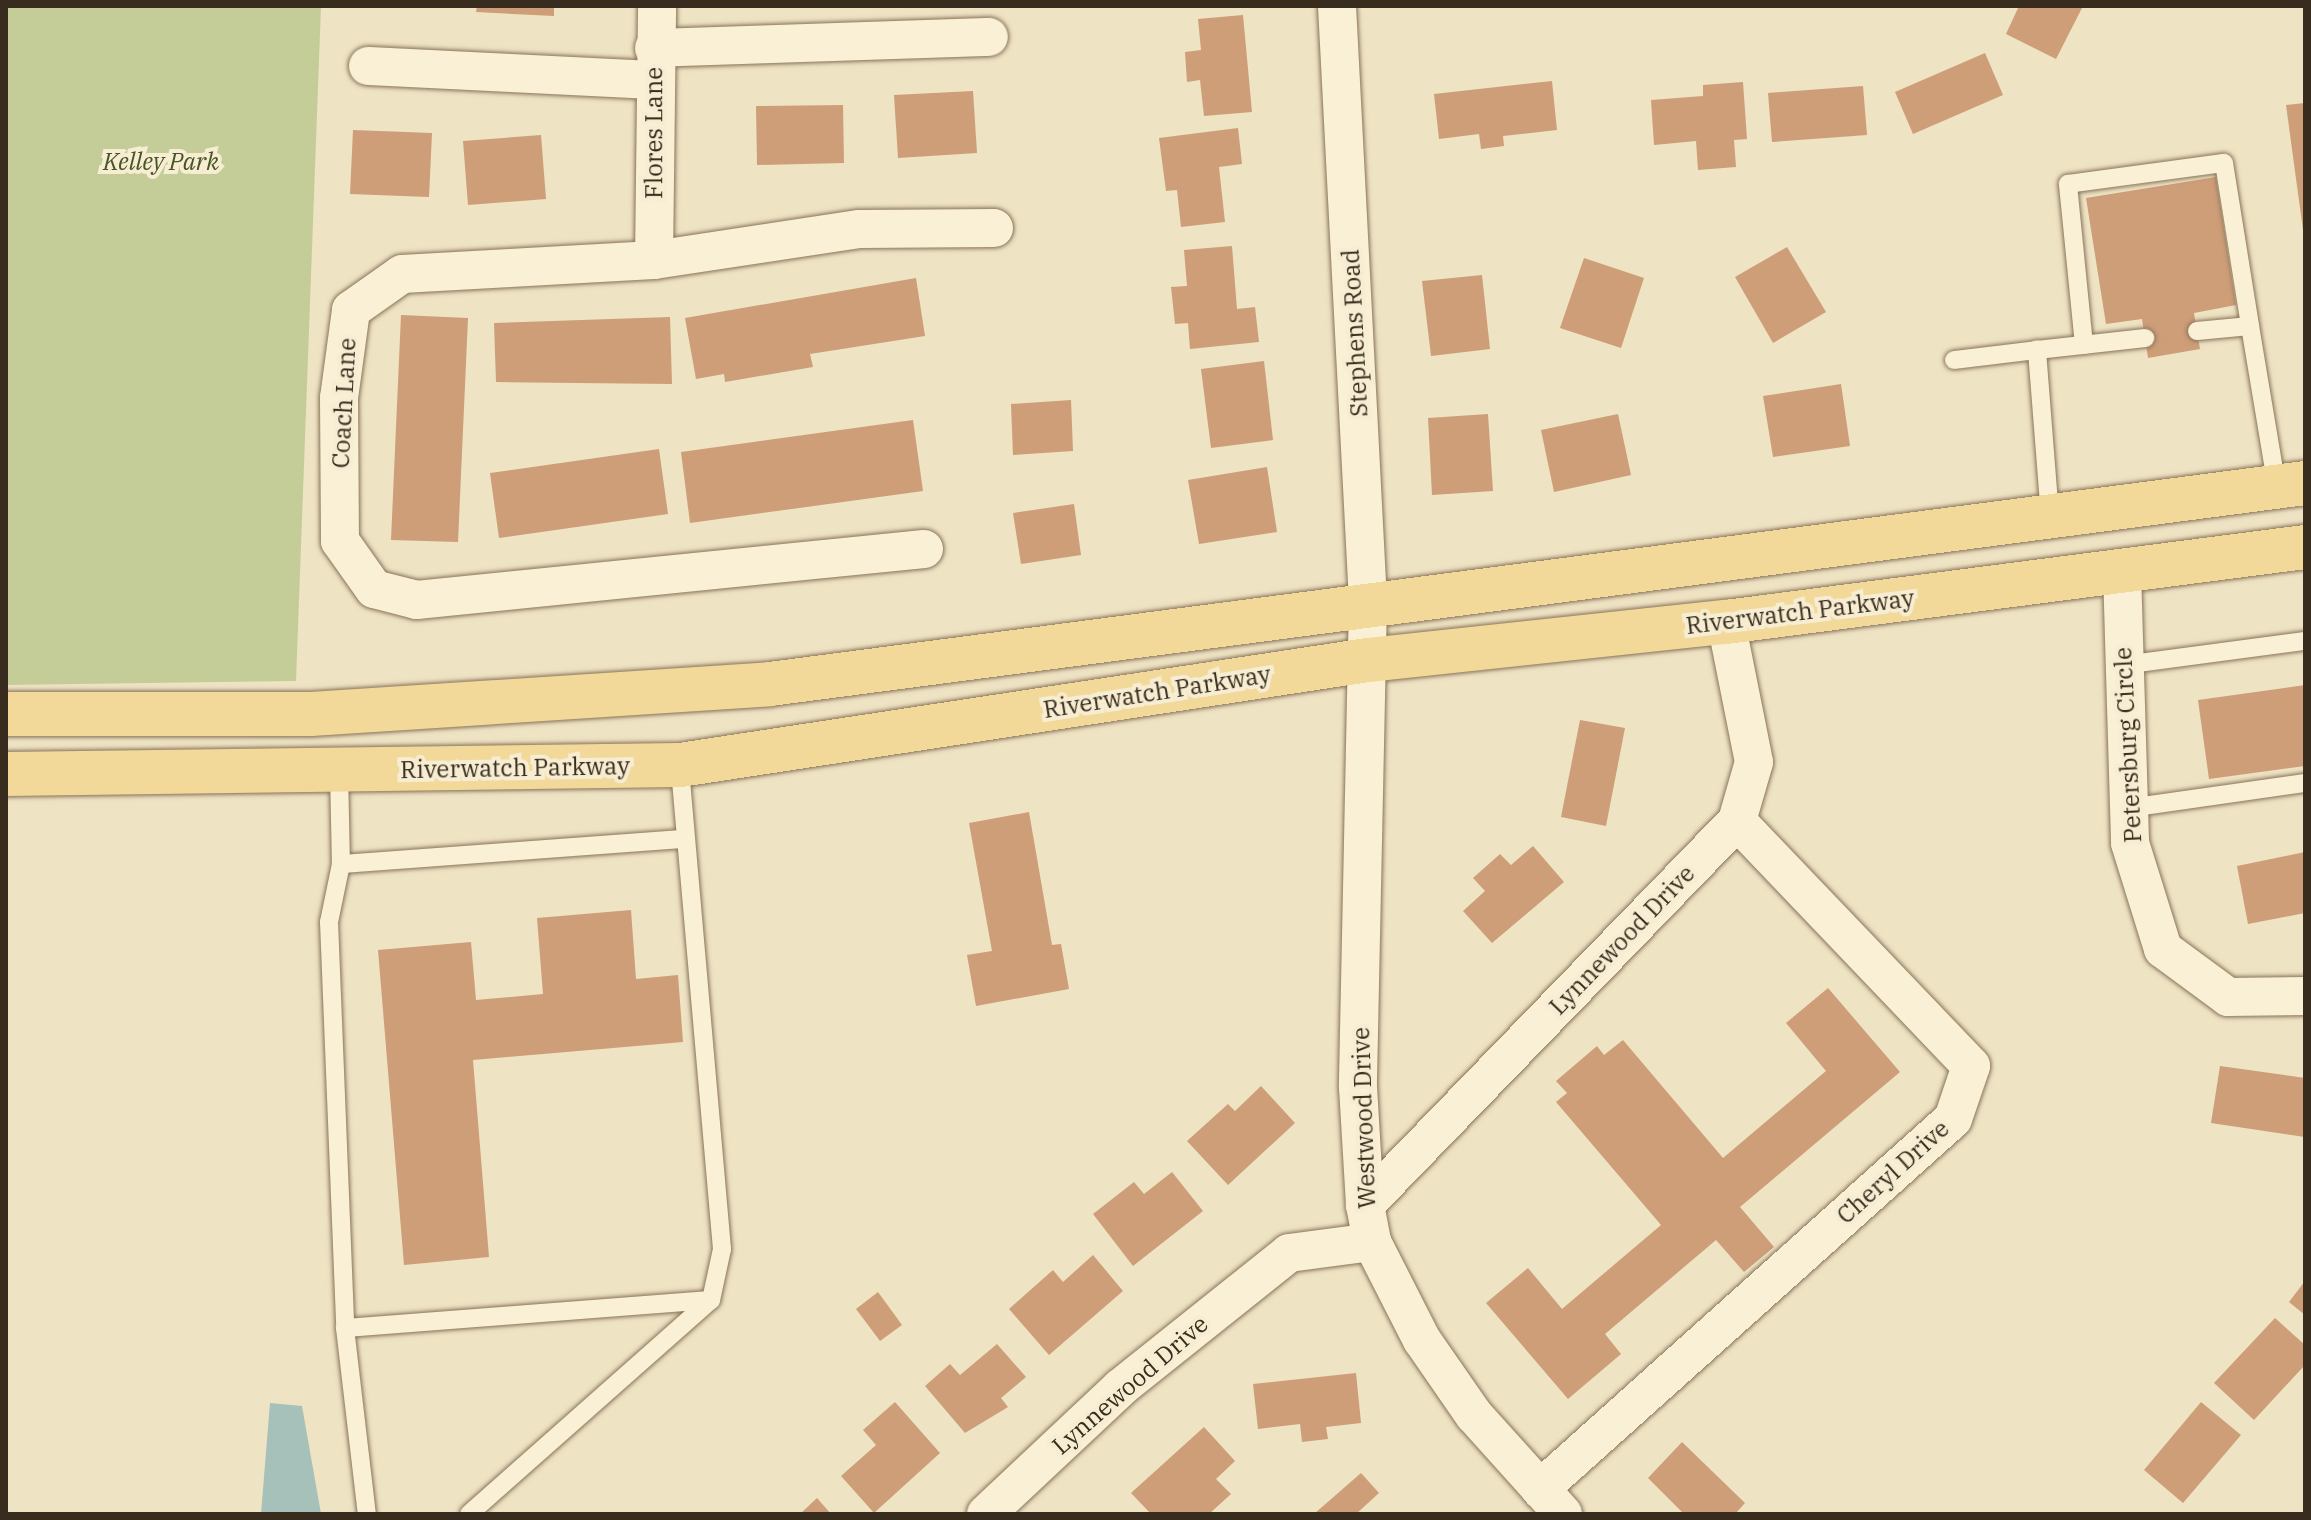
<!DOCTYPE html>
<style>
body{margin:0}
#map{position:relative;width:2311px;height:1520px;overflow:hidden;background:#eee3c3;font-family:"IBM Plex Serif",serif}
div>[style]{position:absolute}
.green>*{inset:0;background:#c4cd97}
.water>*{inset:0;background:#a5c1ba}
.building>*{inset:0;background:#cd9e78}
.roads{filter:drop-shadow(0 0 2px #897459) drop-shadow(0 0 2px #897459)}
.service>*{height:18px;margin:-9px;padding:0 9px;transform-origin:9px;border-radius:9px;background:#f9f0d6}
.minor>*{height:38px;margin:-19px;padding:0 19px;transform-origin:19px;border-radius:19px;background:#f9f0d6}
.primary>*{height:44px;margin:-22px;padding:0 22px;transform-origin:22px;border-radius:22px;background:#f2d99a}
span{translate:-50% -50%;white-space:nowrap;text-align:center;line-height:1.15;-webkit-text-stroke:8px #f6edd2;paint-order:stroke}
.street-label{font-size:24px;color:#382c1e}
.park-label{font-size:24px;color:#475524;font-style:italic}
.frame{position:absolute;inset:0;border:8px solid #382c1e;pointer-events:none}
</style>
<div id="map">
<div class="green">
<div style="clip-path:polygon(6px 6px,321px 6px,296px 681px,6px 685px)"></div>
</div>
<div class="water">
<div style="clip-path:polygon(270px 1403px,302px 1406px,321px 1514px,261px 1514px)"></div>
</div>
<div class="building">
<div style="clip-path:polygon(477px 6px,554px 6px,554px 16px,476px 12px)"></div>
<div style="clip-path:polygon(2019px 6px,2083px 6px,2056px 59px,2006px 34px)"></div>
<div style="clip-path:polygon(1243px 15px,1252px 112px,1204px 116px,1200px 80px,1187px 82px,1185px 52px,1201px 50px,1198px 19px)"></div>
<div style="clip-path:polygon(1985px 53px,2003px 95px,1913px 134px,1895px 92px)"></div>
<div style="clip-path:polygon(1552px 81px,1557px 130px,1503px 136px,1504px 146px,1481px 149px,1479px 134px,1439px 139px,1434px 94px)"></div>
<div style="clip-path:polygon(1743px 82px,1747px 139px,1734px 140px,1736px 167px,1698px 170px,1696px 141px,1654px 145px,1651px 100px,1703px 96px,1703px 85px)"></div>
<div style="clip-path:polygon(1863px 86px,1867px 135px,1772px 142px,1768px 93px)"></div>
<div style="clip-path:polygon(973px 91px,977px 153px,898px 158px,894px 95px)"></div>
<div style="clip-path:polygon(2305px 103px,2305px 230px,2303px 230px,2286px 105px)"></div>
<div style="clip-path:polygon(843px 105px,844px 163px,757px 165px,756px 106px)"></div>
<div style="clip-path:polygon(1238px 128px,1242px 164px,1219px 167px,1225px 222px,1181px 227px,1177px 190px,1166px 191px,1159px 138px)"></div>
<div style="clip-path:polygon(353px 130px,432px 133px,429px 197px,350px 194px)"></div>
<div style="clip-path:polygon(541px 135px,546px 199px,468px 205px,463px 141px)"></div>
<div style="clip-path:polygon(2216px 177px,2236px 305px,2194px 313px,2200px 349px,2148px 358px,2142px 319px,2106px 324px,2086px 198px)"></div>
<div style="clip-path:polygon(1232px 246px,1237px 309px,1255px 307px,1259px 342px,1190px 349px,1188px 323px,1175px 324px,1171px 287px,1187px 286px,1184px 250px)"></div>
<div style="clip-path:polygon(1787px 247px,1826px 312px,1773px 343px,1735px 277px)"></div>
<div style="clip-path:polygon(1584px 258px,1644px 278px,1621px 348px,1560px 328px)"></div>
<div style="clip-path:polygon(1482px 275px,1490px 349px,1431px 356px,1422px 281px)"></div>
<div style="clip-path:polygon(916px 278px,925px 336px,810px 354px,813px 367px,725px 382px,724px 374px,696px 379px,685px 318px)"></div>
<div style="clip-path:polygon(401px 315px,468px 318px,458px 542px,391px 540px)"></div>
<div style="clip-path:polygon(670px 317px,672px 384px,496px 382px,494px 323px)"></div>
<div style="clip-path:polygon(1264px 361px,1273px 440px,1211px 448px,1201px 369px)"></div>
<div style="clip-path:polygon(1841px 384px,1850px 446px,1773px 457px,1763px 396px)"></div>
<div style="clip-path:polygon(1071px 400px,1073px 451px,1013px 455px,1011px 404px)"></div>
<div style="clip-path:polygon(1488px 414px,1493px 491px,1432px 495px,1428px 418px)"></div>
<div style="clip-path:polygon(1618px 414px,1631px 475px,1554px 492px,1541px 430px)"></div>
<div style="clip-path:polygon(913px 420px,923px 491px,690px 523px,681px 452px)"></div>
<div style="clip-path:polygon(659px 449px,668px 514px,499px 538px,490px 473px)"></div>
<div style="clip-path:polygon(1267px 467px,1277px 532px,1199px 544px,1188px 480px)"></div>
<div style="clip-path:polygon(1074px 504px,1081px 555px,1021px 564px,1013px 513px)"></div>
<div style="clip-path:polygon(2305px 685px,2305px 766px,2209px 779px,2198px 700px)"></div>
<div style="clip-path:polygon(1580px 720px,1625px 728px,1606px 826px,1561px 817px)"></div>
<div style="clip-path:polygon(1029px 812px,1052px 945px,1061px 944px,1069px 989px,976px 1006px,967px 955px,992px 951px,969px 823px)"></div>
<div style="clip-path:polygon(1533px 846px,1564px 882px,1492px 943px,1463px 911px,1485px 891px,1473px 878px,1500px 854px,1511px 865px)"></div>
<div style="clip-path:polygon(2305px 852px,2305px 913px,2248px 924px,2237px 866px)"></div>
<div style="clip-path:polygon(631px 910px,636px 979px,678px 975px,683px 1042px,473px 1060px,489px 1257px,404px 1265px,378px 950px,471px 942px,476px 1000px,543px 994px,537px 918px)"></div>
<div style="clip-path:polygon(1828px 988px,1900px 1072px,1740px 1207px,1774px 1247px,1744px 1272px,1716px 1240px,1605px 1334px,1621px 1354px,1568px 1399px,1486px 1303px,1528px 1268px,1562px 1309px,1661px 1225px,1556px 1102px,1567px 1093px,1556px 1081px,1597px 1046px,1604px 1055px,1623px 1040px,1723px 1158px,1826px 1071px,1786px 1023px)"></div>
<div style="clip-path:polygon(2220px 1066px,2305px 1078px,2305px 1137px,2211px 1123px)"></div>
<div style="clip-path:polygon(1261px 1086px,1295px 1123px,1228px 1185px,1187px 1141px,1228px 1104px,1235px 1111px)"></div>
<div style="clip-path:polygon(1172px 1172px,1203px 1211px,1133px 1266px,1093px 1214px,1134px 1182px,1144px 1194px)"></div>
<div style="clip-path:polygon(1093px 1255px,1123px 1291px,1049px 1355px,1009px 1309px,1053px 1270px,1063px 1282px)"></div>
<div style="clip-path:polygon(2305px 1281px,2305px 1315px,2289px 1302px)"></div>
<div style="clip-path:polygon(878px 1292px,902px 1325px,880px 1341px,856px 1309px)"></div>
<div style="clip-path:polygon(2275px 1318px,2305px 1345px,2305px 1365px,2254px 1420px,2214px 1383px)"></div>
<div style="clip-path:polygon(997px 1344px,1026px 1377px,1001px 1398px,1008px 1407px,965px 1433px,925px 1386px,950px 1364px,960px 1375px)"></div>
<div style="clip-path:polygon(1356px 1373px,1361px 1423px,1326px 1427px,1328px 1439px,1302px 1442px,1300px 1424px,1258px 1429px,1253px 1384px)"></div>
<div style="clip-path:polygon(895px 1402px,940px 1453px,874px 1513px,841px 1476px,876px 1445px,863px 1430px)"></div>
<div style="clip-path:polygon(2201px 1402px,2241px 1435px,2183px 1503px,2144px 1470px)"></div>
<div style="clip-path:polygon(1204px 1427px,1235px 1461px,1216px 1479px,1231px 1494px,1209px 1514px,1151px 1514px,1131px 1493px)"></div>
<div style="clip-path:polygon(1682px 1442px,1745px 1503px,1735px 1514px,1684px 1514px,1648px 1478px)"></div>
<div style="clip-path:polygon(1361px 1473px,1379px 1493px,1356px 1514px,1314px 1514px)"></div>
<div style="clip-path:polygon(817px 1498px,831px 1514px,800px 1514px)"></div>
</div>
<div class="roads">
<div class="service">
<div style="left:2197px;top:331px;width:53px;rotate:-5.4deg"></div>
<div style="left:2250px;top:326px;width:163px;rotate:80.5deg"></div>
<div style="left:2084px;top:345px;width:162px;rotate:-95.7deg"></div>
<div style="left:2068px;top:184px;width:157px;rotate:-7.7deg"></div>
<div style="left:2224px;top:163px;width:165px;rotate:80.9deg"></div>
<div style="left:1954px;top:360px;width:84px;rotate:-6.9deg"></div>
<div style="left:2050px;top:516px;width:167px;rotate:-94.5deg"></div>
<div style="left:2037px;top:350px;width:109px;rotate:-6.3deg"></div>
<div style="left:2124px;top:665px;width:183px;rotate:-7.6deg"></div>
<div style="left:339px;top:771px;width:93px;rotate:88.8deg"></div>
<div style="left:341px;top:864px;width:59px;rotate:101.7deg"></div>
<div style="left:329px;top:922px;width:406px;rotate:87.7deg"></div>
<div style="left:345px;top:1328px;width:187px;rotate:83.3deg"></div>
<div style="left:2129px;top:808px;width:178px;rotate:-8.1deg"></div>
<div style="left:341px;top:864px;width:343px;rotate:-4.2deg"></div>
<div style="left:345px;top:1328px;width:367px;rotate:-4.4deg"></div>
<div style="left:469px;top:1514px;width:323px;rotate:-41.5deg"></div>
<div style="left:711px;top:1300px;width:52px;rotate:-77.8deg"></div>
<div style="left:722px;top:1249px;width:486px;rotate:-95deg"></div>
</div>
<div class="minor">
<div style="left:1337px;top:6px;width:597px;rotate:87.02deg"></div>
<div style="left:1368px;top:602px;width:485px;rotate:91.2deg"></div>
<div style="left:1358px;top:1087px;width:118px;rotate:86.6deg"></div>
<div style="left:1365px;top:1205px;width:38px;rotate:79deg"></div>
<div style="left:1372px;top:1242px;width:110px;rotate:63deg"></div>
<div style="left:1422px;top:1340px;width:91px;rotate:55.3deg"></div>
<div style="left:1474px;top:1415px;width:133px;rotate:48deg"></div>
<div style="left:654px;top:48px;width:335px;rotate:-1.9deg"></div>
<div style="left:368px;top:66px;width:286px;rotate:2.8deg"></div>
<div style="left:654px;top:260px;width:254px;rotate:-89.3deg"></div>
<div style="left:924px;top:549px;width:510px;rotate:174.26deg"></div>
<div style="left:417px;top:600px;width:44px;rotate:-165.7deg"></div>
<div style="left:374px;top:589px;width:59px;rotate:-125.3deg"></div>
<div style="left:340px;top:541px;width:143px;rotate:-90.4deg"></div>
<div style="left:339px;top:398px;width:89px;rotate:-82.2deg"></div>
<div style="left:351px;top:310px;width:62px;rotate:-35.2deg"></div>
<div style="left:402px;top:274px;width:252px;rotate:-3.2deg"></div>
<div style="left:654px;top:260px;width:208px;rotate:-8.6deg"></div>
<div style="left:860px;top:229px;width:134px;rotate:-0.4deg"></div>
<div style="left:2122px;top:571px;width:272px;rotate:88.3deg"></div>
<div style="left:2130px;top:843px;width:111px;rotate:72.7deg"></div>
<div style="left:2163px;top:949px;width:81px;rotate:36.4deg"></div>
<div style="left:2228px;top:997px;width:77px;rotate:-0.7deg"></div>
<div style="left:1365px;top:1205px;width:535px;rotate:-45.91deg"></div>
<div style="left:1737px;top:821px;width:61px;rotate:-73.9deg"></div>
<div style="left:1754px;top:762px;width:143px;rotate:-101.3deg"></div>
<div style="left:1540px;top:1489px;width:554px;rotate:-41.86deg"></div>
<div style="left:1953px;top:1119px;width:56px;rotate:-71.2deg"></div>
<div style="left:1971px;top:1066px;width:339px;rotate:-133.7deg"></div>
<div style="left:986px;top:1514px;width:184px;rotate:-43.2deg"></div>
<div style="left:1120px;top:1388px;width:216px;rotate:-38.6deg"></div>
<div style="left:1289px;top:1253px;width:84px;rotate:-7.5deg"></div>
</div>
<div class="primary">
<div style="left:6px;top:714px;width:305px"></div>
<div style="left:311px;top:714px;width:460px;rotate:-3.7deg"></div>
<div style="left:770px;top:684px;width:1548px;rotate:-7.46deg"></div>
<div style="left:6px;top:774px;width:674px;rotate:-0.77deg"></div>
<div style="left:680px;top:765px;width:696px;rotate:-8.68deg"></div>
<div style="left:1368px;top:660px;width:360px;rotate:-6.1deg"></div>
<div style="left:1726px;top:622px;width:584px;rotate:-7.38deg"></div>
</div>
</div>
<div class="street-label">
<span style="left:654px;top:133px;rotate:-90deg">Flores Lane</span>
<span style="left:1355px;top:333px;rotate:-93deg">Stephens Road</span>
<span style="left:344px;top:403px;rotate:-87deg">Coach Lane</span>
<span style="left:1800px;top:612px;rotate:-7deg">Riverwatch Parkway</span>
<span style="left:1157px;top:692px;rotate:-9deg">Riverwatch Parkway</span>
<span style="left:2128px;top:745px;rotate:-93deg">Petersburg Circle</span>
<span style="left:515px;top:768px;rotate:-1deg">Riverwatch Parkway</span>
<span style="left:1622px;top:940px;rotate:-46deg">Lynnewood Drive</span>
<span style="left:1364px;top:1118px;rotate:-92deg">Westwood Drive</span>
<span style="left:1893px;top:1172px;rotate:-42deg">Cheryl Drive</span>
<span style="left:1130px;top:1385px;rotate:-41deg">Lynnewood Drive</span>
</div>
<div class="park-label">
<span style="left:161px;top:162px">Kelley Park</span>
</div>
<div class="frame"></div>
</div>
